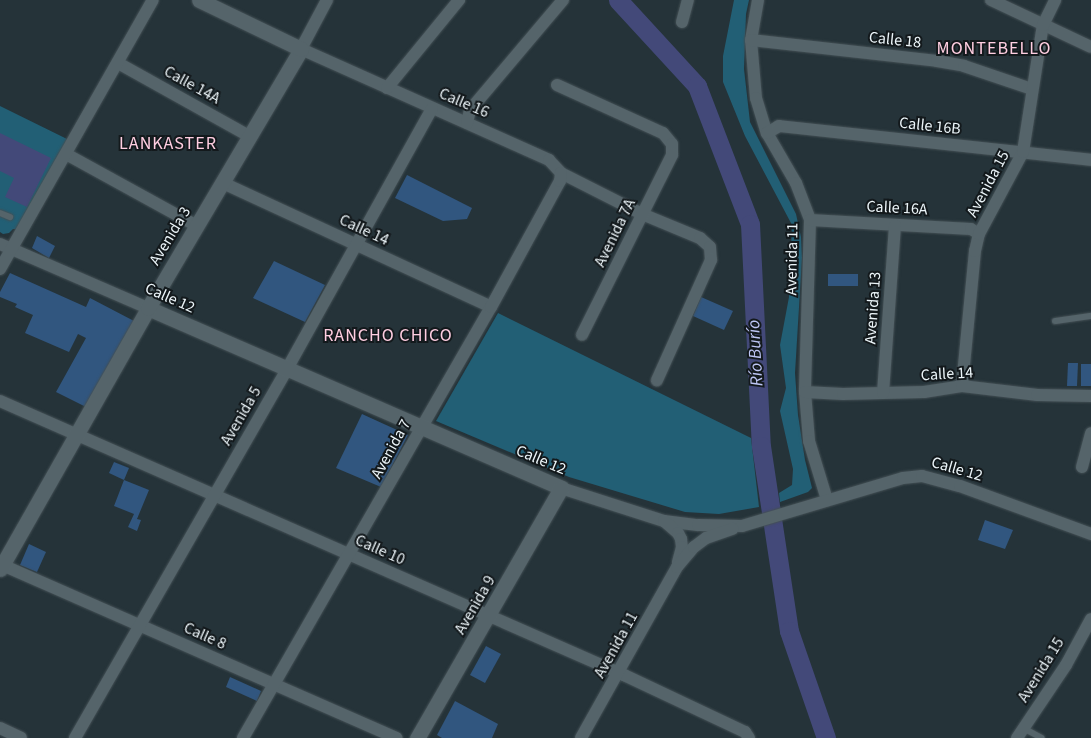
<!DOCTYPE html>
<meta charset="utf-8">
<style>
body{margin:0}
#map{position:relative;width:1091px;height:738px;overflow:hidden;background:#253339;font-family:"Source Sans 3",sans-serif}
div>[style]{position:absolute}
.green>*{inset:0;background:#225f75}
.water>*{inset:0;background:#434979}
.river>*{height:19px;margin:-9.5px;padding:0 9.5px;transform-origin:9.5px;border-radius:9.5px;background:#434979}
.building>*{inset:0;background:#31567f}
.roads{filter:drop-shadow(0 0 1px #434f54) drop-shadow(0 0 1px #434f54)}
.service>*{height:6px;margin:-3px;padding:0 3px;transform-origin:3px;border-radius:3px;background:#55646a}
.minor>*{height:12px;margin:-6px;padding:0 6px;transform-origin:6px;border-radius:6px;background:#55646a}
.tertiary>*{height:15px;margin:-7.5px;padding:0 7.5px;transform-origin:7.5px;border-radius:7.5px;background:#55646a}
span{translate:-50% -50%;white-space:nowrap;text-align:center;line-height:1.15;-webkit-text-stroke:4px #13191c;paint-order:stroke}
.street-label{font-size:16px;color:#ecf5f9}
.neighbourhood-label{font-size:18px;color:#ffcee1;letter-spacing:1px}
.water-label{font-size:18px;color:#bdc5f4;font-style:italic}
</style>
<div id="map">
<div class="green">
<div style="clip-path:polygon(734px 0,749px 0,746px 14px,744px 69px,750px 122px,796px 214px,801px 237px,802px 258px,795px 373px,798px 415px,805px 460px,812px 488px,808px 492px,780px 502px,779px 493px,792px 485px,793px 469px,780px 411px,786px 388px,780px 345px,789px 297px,792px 225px,745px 136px,723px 82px,723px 56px)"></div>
<div style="clip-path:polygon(0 106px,67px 139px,22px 229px,13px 229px,9px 233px,3px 234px,0 232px)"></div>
<div style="clip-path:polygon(498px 313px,751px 438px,759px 507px,719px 514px,685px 512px,569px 477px,436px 421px)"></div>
</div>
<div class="water">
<div style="clip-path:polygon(0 133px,51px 158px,27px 207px,5px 197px,14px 178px,0 171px)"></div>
</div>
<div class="river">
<div style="left:618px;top:0;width:117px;rotate:47.4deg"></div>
<div style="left:697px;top:86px;width:148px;rotate:69deg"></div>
<div style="left:750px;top:224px;width:222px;rotate:87.2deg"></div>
<div style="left:761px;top:446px;width:187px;rotate:81.4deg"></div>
<div style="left:789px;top:631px;width:113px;rotate:70.9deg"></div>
</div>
<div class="building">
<div style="clip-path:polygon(407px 175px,472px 208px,467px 219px,443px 221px,395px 198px)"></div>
<div style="clip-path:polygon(37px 236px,55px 246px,49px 258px,32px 248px)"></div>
<div style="clip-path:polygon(274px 261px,325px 285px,305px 322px,253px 298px)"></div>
<div style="clip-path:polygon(10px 273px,86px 307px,90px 298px,134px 321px,86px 407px,56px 392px,86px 338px,78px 334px,69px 352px,25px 333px,33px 315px,15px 307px,17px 304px,0 297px,0 292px)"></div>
<div style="clip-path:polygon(828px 274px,858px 274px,858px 286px,828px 286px)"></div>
<div style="clip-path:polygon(701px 297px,733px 311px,724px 330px,693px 316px)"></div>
<div style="clip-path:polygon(1068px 363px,1078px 363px,1077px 386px,1067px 386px)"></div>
<div style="clip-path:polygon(1081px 364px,1091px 364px,1091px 386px,1081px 386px)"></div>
<div style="clip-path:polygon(362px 414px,408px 435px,381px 487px,336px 468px)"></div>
<div style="clip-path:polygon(114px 462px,129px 468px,124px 480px,109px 473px)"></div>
<div style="clip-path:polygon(124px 480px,149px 490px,137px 519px,141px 520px,137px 531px,128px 527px,134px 514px,114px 506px)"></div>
<div style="clip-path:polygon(985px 520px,1013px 530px,1005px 549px,978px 540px)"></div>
<div style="clip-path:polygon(29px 544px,46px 552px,37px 572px,20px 565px)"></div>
<div style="clip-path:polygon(486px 646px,501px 654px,485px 683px,470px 675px)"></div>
<div style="clip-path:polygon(230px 677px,261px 691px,257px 701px,226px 687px)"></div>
<div style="clip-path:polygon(455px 701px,498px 724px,492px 738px,442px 738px,437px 735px)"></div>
</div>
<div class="roads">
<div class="service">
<div style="left:0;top:213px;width:11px;rotate:22deg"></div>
<div style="left:1055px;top:321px;width:36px;rotate:-8deg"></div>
<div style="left:1023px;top:728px;width:21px;rotate:28deg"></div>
</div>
<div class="minor">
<div style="left:327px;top:0;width:55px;rotate:118deg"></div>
<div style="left:301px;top:49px;width:272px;rotate:24.1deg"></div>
<div style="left:549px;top:160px;width:18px;rotate:47deg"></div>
<div style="left:561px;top:173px;width:91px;rotate:26.8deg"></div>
<div style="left:642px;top:214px;width:63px;rotate:22.5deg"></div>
<div style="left:700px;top:238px;width:13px;rotate:42deg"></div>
<div style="left:710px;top:247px;width:13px;rotate:86deg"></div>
<div style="left:711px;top:260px;width:132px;rotate:114.2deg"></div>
<div style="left:758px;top:0;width:41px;rotate:99.9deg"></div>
<div style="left:751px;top:40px;width:58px;rotate:85.1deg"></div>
<div style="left:756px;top:98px;width:37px;rotate:73deg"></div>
<div style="left:767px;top:133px;width:58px;rotate:59.9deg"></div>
<div style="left:796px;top:183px;width:40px;rotate:69deg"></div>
<div style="left:810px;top:220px;width:172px;rotate:91.7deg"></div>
<div style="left:805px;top:392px;width:49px;rotate:85.3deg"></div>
<div style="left:809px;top:441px;width:62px;rotate:73deg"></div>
<div style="left:991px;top:0;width:110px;rotate:25.2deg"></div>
<div style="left:682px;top:22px;width:23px;rotate:-75deg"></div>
<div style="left:751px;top:40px;width:187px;rotate:6.4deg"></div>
<div style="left:937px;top:61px;width:27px;rotate:10deg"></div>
<div style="left:964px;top:66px;width:72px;rotate:18.7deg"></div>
<div style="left:118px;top:63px;width:152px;rotate:29.1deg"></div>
<div style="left:557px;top:85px;width:116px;rotate:24.4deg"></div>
<div style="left:663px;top:133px;width:14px;rotate:51deg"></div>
<div style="left:672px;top:144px;width:11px;rotate:90deg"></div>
<div style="left:672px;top:155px;width:201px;rotate:116.6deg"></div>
<div style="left:387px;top:88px;width:114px;rotate:-50.7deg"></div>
<div style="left:467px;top:123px;width:13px;rotate:-77deg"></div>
<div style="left:470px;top:110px;width:144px;rotate:-49.8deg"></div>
<div style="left:767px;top:133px;width:14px;rotate:-30deg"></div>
<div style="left:779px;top:126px;width:314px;rotate:6.2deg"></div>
<div style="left:66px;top:154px;width:149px;rotate:28.8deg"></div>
<div style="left:223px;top:183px;width:295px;rotate:24.8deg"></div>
<div style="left:810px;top:220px;width:161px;rotate:3.2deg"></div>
<div style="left:971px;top:229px;width:9px;rotate:32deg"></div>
<div style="left:0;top:244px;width:161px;rotate:23.4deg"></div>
<div style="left:0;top:269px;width:309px;rotate:-60.4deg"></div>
<div style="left:962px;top:386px;width:136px;rotate:-84.5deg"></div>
<div style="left:975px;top:251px;width:17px;rotate:-77deg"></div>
<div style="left:979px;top:234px;width:93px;rotate:-61.8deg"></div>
<div style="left:1023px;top:152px;width:129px;rotate:-81.1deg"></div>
<div style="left:1043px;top:25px;width:28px;rotate:-64deg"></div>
<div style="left:805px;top:392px;width:38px;rotate:3deg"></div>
<div style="left:843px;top:394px;width:81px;rotate:-1.4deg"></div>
<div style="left:924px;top:392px;width:38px;rotate:-9deg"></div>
<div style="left:962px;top:386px;width:76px;rotate:6.8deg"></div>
<div style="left:1037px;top:395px;width:54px;rotate:1.1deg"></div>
<div style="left:883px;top:393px;width:168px;rotate:-85.9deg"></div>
<div style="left:0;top:401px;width:682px;rotate:23.71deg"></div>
<div style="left:624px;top:675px;width:134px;rotate:25.2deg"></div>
<div style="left:745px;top:732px;width:7px;rotate:56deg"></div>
<div style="left:1082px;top:467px;width:35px;rotate:-75deg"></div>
<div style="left:561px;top:488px;width:108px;rotate:17.8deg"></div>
<div style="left:664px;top:521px;width:34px;rotate:7deg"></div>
<div style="left:698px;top:525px;width:44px;rotate:1.3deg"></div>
<div style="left:742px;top:526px;width:168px;rotate:-16.6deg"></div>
<div style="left:903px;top:478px;width:19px;rotate:-6deg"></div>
<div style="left:922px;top:476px;width:39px;rotate:15deg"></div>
<div style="left:960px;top:486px;width:140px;rotate:20.1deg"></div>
<div style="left:664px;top:521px;width:18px;rotate:41deg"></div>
<div style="left:678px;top:533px;width:7px;rotate:63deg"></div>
<div style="left:681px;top:539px;width:8px;rotate:83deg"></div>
<div style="left:682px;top:547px;width:16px;rotate:105deg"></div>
<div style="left:0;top:564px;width:433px;rotate:23.7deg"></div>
<div style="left:0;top:728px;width:23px;rotate:25deg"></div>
<div style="left:75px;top:738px;width:426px;rotate:-60.1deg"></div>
<div style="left:287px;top:369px;width:298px;rotate:-60.9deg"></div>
<div style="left:243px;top:738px;width:497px;rotate:-60.1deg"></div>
<div style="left:491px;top:307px;width:144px;rotate:-61.3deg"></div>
<div style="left:560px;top:181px;width:8px;rotate:-83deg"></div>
<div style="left:581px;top:738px;width:196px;rotate:-60.7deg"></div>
<div style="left:677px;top:567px;width:26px;rotate:-50deg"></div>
<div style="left:694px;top:547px;width:15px;rotate:-37deg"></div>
<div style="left:706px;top:538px;width:28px;rotate:-19deg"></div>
<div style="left:1017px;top:738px;width:88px;rotate:-56.1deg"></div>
<div style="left:1066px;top:665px;width:52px;rotate:-61.5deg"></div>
</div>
<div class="tertiary">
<div style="left:148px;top:308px;width:451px;rotate:23.5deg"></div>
<div style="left:561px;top:488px;width:289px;rotate:119.9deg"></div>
<div style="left:0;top:569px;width:300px;rotate:-60.4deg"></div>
<div style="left:148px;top:308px;width:301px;rotate:-59.4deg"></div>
<div style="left:301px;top:49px;width:113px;rotate:-154.3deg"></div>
</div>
</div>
<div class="street-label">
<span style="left:895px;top:40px;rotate:6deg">Calle 18</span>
<span style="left:192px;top:85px;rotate:29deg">Calle 14A</span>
<span style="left:464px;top:103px;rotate:23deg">Calle 16</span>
<span style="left:930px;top:126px;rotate:6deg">Calle 16B</span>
<span style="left:988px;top:184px;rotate:-62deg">Avenida 15</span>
<span style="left:897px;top:208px;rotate:3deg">Calle 16A</span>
<span style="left:364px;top:230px;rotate:25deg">Calle 14</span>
<span style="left:615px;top:233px;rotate:-64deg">Avenida 7A</span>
<span style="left:170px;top:236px;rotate:-59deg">Avenida 3</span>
<span style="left:792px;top:259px;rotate:-89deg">Avenida 11</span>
<span style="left:170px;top:298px;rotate:24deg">Calle 12</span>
<span style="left:873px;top:308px;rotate:-86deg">Avenida 13</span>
<span style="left:947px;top:374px;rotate:-3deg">Calle 14</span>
<span style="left:241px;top:416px;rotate:-60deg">Avenida 5</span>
<span style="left:391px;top:449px;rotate:-61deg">Avenida 7</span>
<span style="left:541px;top:460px;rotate:23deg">Calle 12</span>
<span style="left:957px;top:469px;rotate:16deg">Calle 12</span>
<span style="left:380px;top:550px;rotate:24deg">Calle 10</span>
<span style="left:475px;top:605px;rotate:-60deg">Avenida 9</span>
<span style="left:205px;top:636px;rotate:24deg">Calle 8</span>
<span style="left:616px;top:645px;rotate:-61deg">Avenida 11</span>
<span style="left:1041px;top:670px;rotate:-58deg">Avenida 15</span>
</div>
<div class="neighbourhood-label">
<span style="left:994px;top:49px">MONTEBELLO</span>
<span style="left:168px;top:144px">LANKASTER</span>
<span style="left:388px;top:336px">RANCHO CHICO</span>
</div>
<div class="water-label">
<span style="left:756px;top:353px;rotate:-93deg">Río Burío</span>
</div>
</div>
